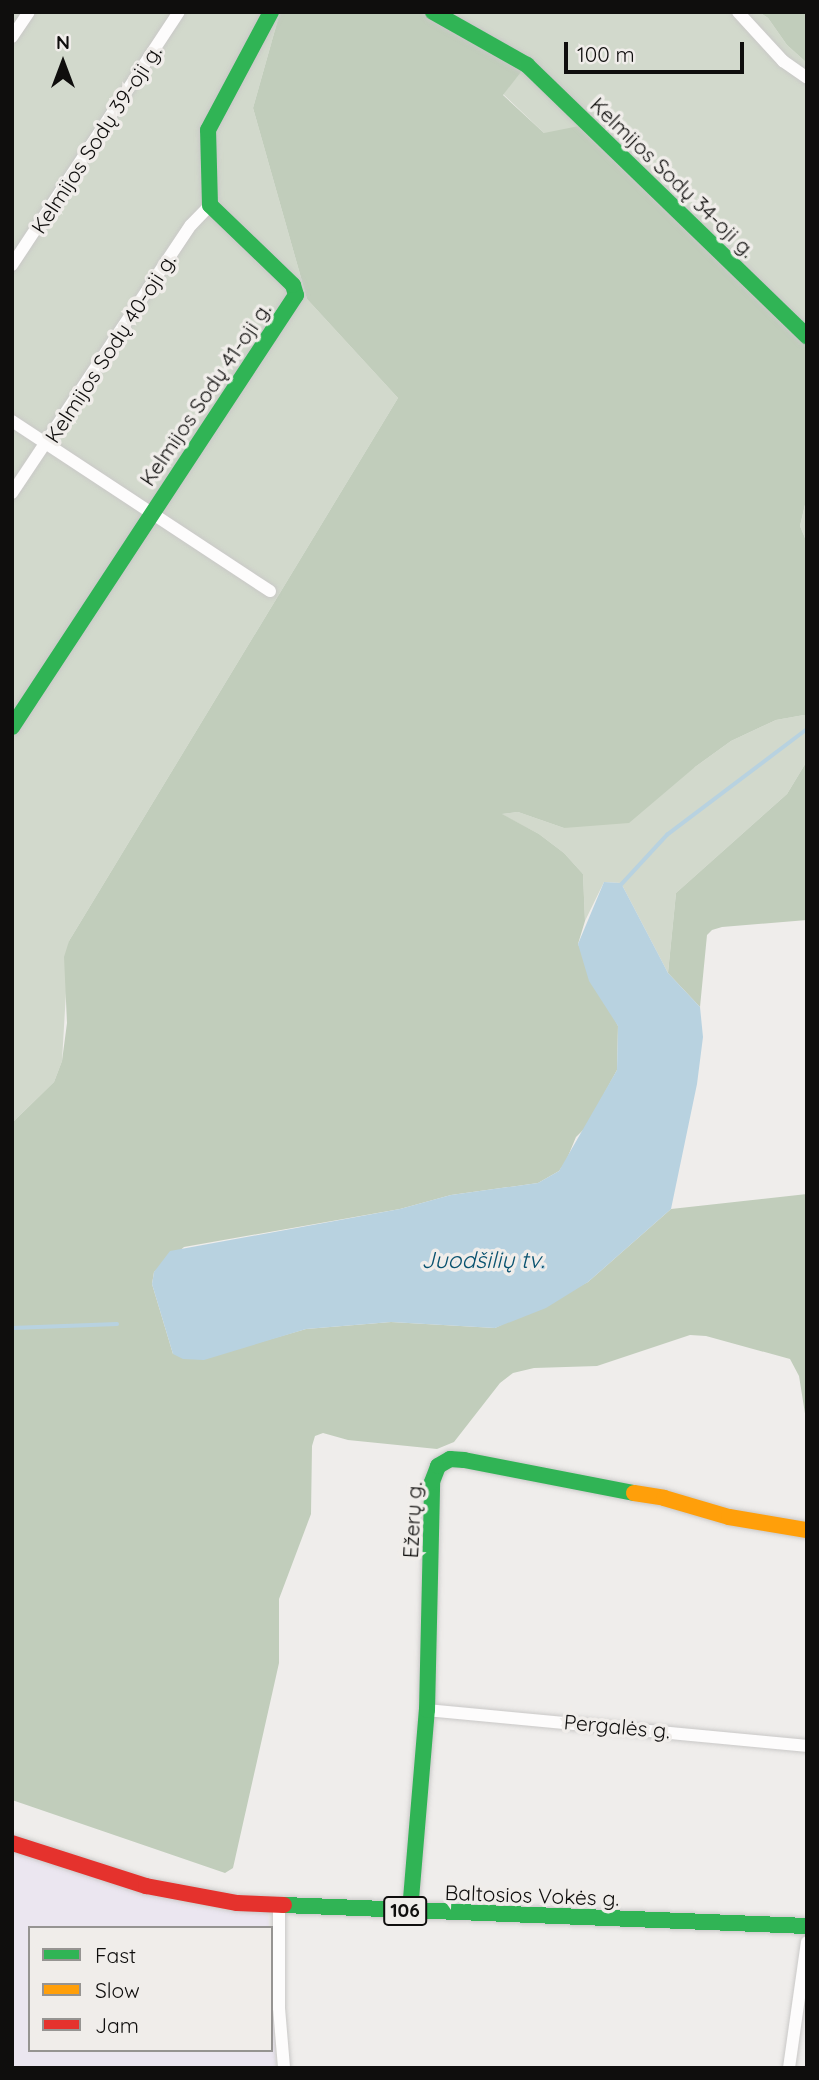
<!DOCTYPE html>
<meta charset="utf-8">
<style>
body{margin:0}
#map{position:relative;width:819px;height:2080px;overflow:hidden;background:#efedeb;font-family:Quicksand,sans-serif}
div>[style]{position:absolute}
.industrial>*{inset:0;background:#ebe6f0}
.green>*{inset:0;background:#d2d9cc}
.forest>*{inset:0;background:#c1cdbb}
.water>*{inset:0;background:#b8d2e0}
.stream>*{height:3.5px;margin:-1.75px;padding:0 1.75px;transform-origin:1.75px;border-radius:1.75px;background:#b8d2e0}
.roads{filter:drop-shadow(0 0 2px #c9c8c7) drop-shadow(0 0 2px #c9c8c7)}
.street>*{height:12px;margin:-6px;padding:0 6px;transform-origin:6px;border-radius:6px;background:#fdfcfc}
.fast>*{height:16px;margin:-8px;padding:0 8px;transform-origin:8px;border-radius:8px;background:#30b455}
.slow>*{height:16px;margin:-8px;padding:0 8px;transform-origin:8px;border-radius:8px;background:#ff9f0a}
.jam>*{height:16px;margin:-8px;padding:0 8px;transform-origin:8px;border-radius:8px;background:#e5322d}
span{translate:-50% -50%;white-space:nowrap;text-align:center;line-height:1.15;-webkit-text-stroke:7px #f0edea;paint-order:stroke}
.shield-label span{padding:2px 5px;background:#f0edea;border:2px solid;border-radius:5px;-webkit-text-stroke-width:0}
.shield-label{font-size:19px;color:#0f0e0d;font-weight:700}
.street-label{font-size:21px;color:#0f0e0d}
.water-label{font-size:23px;color:#09526f;font-style:italic}
.frame{position:absolute;inset:0;border:14px solid #0f0e0d;pointer-events:none}
.legend{position:absolute;left:28px;top:1926px;width:245px;height:126px;box-sizing:border-box;background:#f0edea;border:2px solid #969492;margin:0;padding:9px 12px;list-style:none;font-size:21px;color:#0f0e0d}
.legend li{display:flex;align-items:center;gap:14px;height:35px}
.legend b{width:35px;border:2px solid #969492}
.north{position:absolute;left:28px;top:28px;width:70px;height:70px;-webkit-text-stroke:5px #f0edea;paint-order:stroke;rotate:0deg;font-size:19px;font-weight:700;line-height:28px;text-align:center;color:#0f0e0d}
.north::after{content:'';display:block;margin:auto;width:24px;height:32px;background:#0f0e0d;clip-path:polygon(50% 0,100% 100%,50% 72%,0 100%)}
.scale{position:absolute;left:564px;top:42px;width:180px;height:32px;box-sizing:border-box;border:4px solid #0f0e0d;border-top:0;padding-left:9px;font-size:21px;line-height:24px;white-space:nowrap;color:#0f0e0d;-webkit-text-stroke:5px #f0edea;paint-order:stroke}
</style>
<div id="map">
<div class="industrial">
<div style="clip-path:polygon(12px 1849px,174px 1900px,218px 1910px,268px 1912px,269px 1928px,30px 1928px,30px 2050px,271px 2050px,271px 1974px,276px 2068px,12px 2068px)"></div>
</div>
<div class="green">
<div style="clip-path:polygon(12px 12px,280px 12px,253px 108px,307px 299px,398px 398px,69px 941px,62px 1061px,54px 1082px,12px 1123px)"></div>
<div style="clip-path:polygon(429px 12px,759px 12px,768px 18px,787px 45px,807px 63px,807px 344px,544px 133px,503px 94px,525px 67px)"></div>
<div style="clip-path:polygon(807px 496px,807px 543px,800px 526px)"></div>
<div style="clip-path:polygon(804px 715px,807px 718px,807px 761px,787px 794px,676px 893px,668px 973px,621px 883px,604px 882px,585px 921px,583px 874px,564px 853px,539px 834px,501px 814px,518px 812px,564px 828px,695px 767px,731px 741px,776px 720px)"></div>
</div>
<div class="forest">
<div style="clip-path:polygon(280px 12px,429px 12px,525px 67px,503px 95px,544px 133px,584px 125px,807px 344px,807px 496px,800px 526px,807px 543px,807px 718px,804px 715px,776px 720px,731px 741px,695px 767px,629px 823px,564px 828px,518px 812px,502px 814px,539px 834px,564px 853px,583px 874px,585px 921px,578px 944px,618px 1026px,617px 1070px,586px 1127px,576px 1137px,566px 1161px,559px 1171px,538px 1183px,451px 1195px,400px 1209px,184px 1247px,154px 1272px,152px 1284px,173px 1354px,257px 1343px,306px 1329px,391px 1322px,495px 1328px,588px 1282px,671px 1209px,807px 1194px,807px 1426px,799px 1376px,790px 1359px,706px 1336px,690px 1335px,597px 1366px,534px 1368px,513px 1373px,500px 1383px,454px 1442px,437px 1449px,348px 1440px,323px 1433px,315px 1436px,312px 1446px,311px 1514px,279px 1599px,279px 1663px,233px 1868px,225px 1873px,12px 1800px,12px 1123px,54px 1082px,62px 1061px,67px 1023px,64px 957px,69px 941px,398px 398px,307px 299px,253px 108px)"></div>
<div style="clip-path:polygon(759px 12px,807px 12px,807px 63px,787px 45px,768px 18px)"></div>
<div style="clip-path:polygon(807px 761px,807px 920px,722px 927px,712px 930px,707px 935px,700px 1007px,668px 973px,676px 893px,787px 794px)"></div>
</div>
<div class="water">
<div style="clip-path:polygon(604px 882px,621px 883px,668px 973px,700px 1007px,703px 1037px,697px 1084px,671px 1209px,588px 1282px,546px 1308px,495px 1328px,391px 1322px,306px 1329px,204px 1360px,183px 1359px,173px 1354px,152px 1284px,154px 1272px,170px 1251px,400px 1209px,451px 1195px,538px 1183px,559px 1171px,617px 1070px,618px 1026px,589px 981px,578px 944px)"></div>
</div>
<div class="stream">
<div style="left:619px;top:887px;width:71px;rotate:-47.3deg"></div>
<div style="left:667px;top:835px;width:176px;rotate:-37.1deg"></div>
<div style="left:12px;top:1328px;width:105px;rotate:-2.2deg"></div>
</div>
<div class="roads">
<div class="street">
<div style="left:738px;top:12px;width:67px;rotate:47.4deg"></div>
<div style="left:783px;top:61px;width:29px;rotate:35deg"></div>
<div style="left:12px;top:37px;width:30px;rotate:-56deg"></div>
<div style="left:12px;top:265px;width:303px;rotate:-56.6deg"></div>
<div style="left:12px;top:421px;width:309px;rotate:33.4deg"></div>
<div style="left:12px;top:493px;width:322px;rotate:-56.3deg"></div>
<div style="left:191px;top:225px;width:28px;rotate:-46deg"></div>
<div style="left:427px;top:1710px;width:382px;rotate:5.4deg"></div>
<div style="left:279px;top:1906px;width:102px;rotate:90deg"></div>
<div style="left:279px;top:2008px;width:60px;rotate:85.2deg"></div>
<div style="left:789px;top:2068px;width:127px;rotate:-81.9deg"></div>
</div>
<div class="fast">
<div style="left:433px;top:12px;width:108px;rotate:29.4deg"></div>
<div style="left:527px;top:65px;width:390px;rotate:44.1deg"></div>
<div style="left:12px;top:727px;width:517px;rotate:-56.68deg"></div>
<div style="left:296px;top:295px;width:10px;rotate:-107deg"></div>
<div style="left:293px;top:285px;width:115px;rotate:-136.1deg"></div>
<div style="left:210px;top:205px;width:75px;rotate:-91.5deg"></div>
<div style="left:208px;top:130px;width:134px;rotate:-61.9deg"></div>
<div style="left:284px;top:1905px;width:523px;rotate:2.3deg"></div>
<div style="left:410px;top:1911px;width:202px;rotate:-85.2deg"></div>
<div style="left:427px;top:1710px;width:228px;rotate:-88.7deg"></div>
<div style="left:432px;top:1482px;width:17px;rotate:-69deg"></div>
<div style="left:438px;top:1466px;width:14px;rotate:-30deg"></div>
<div style="left:450px;top:1459px;width:14px;rotate:4deg"></div>
<div style="left:464px;top:1460px;width:173px;rotate:11deg"></div>
</div>
<div class="slow">
<div style="left:634px;top:1493px;width:30px;rotate:9deg"></div>
<div style="left:664px;top:1498px;width:68px;rotate:16.3deg"></div>
<div style="left:729px;top:1517px;width:79px;rotate:9.5deg"></div>
</div>
<div class="jam">
<div style="left:12px;top:1843px;width:141px;rotate:17.8deg"></div>
<div style="left:146px;top:1886px;width:93px;rotate:10.6deg"></div>
<div style="left:237px;top:1903px;width:47px;rotate:2.4deg"></div>
</div>
</div>
<div class="shield-label">
<span style="left:405px;top:1911px">106</span>
</div>
<div class="street-label">
<span style="left:96px;top:139px;rotate:-57deg">Kelmijos Sodų 39-oji g.</span>
<span style="left:673px;top:177px;rotate:44deg">Kelmijos Sodų 34-oji g.</span>
<span style="left:110px;top:348px;rotate:-57deg">Kelmijos Sodų 40-oji g.</span>
<span style="left:205px;top:394px;rotate:-56deg">Kelmijos Sodų 41-oji g.</span>
<span style="left:412px;top:1520px;rotate:-87deg">Ežerų g.</span>
<span style="left:617px;top:1726px;rotate:5deg">Pergalės g.</span>
<span style="left:532px;top:1895px;rotate:2deg">Baltosios Vokės g.</span>
</div>
<div class="water-label">
<span style="left:483px;top:1260px">Juodšilių tv.</span>
</div>
<div class="frame"></div>
<ul class="legend">
<li><b style="height:9px;background:#30b455"></b>Fast</li>
<li><b style="height:9px;background:#ff9f0a"></b>Slow</li>
<li><b style="height:9px;background:#e5322d"></b>Jam</li>
</ul>
<div class="north">N</div>
<div class="scale">100 m</div>
</div>
